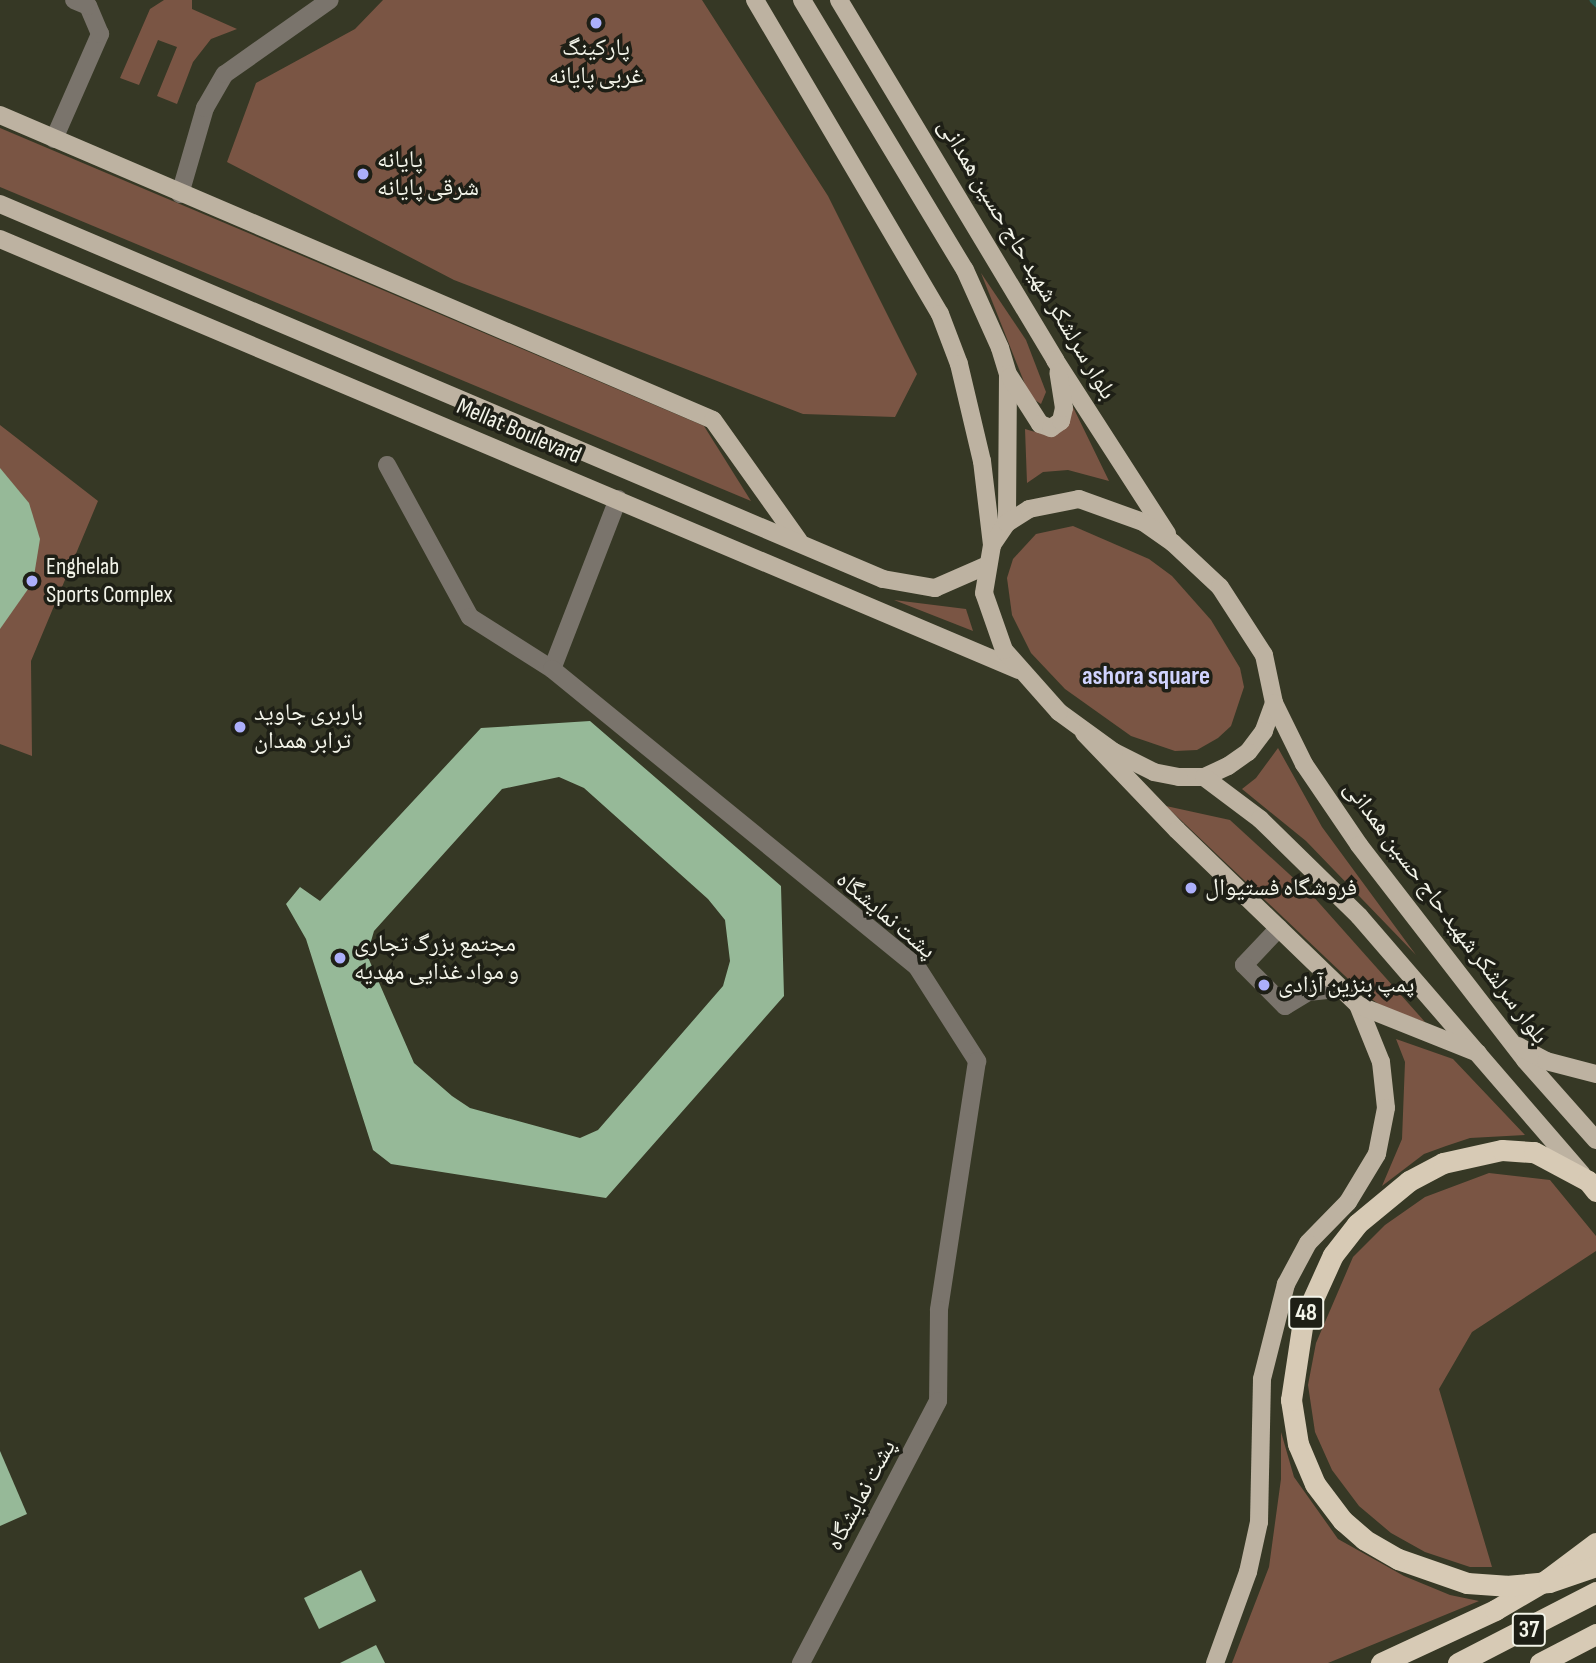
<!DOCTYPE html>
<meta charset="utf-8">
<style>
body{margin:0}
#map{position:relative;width:1596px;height:1663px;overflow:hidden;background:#363825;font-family:"Sofia Sans Condensed","Noto Naskh Arabic",sans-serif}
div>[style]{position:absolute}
.green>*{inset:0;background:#7a5544}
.stream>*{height:4.5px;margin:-2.25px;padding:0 2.25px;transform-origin:2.25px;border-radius:2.25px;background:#2b6258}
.building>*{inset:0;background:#96b998}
.minor>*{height:18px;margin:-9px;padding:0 9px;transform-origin:9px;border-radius:9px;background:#7a746c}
.major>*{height:18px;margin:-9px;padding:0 9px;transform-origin:9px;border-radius:9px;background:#bdb2a1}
.highway>*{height:21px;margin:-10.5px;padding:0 10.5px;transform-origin:10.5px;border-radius:10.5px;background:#d7cab5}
.highway-bridge>*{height:21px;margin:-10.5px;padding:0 10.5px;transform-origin:10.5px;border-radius:10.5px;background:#d7cab5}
.dots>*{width:19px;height:19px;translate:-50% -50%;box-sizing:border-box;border:4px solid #1e1f16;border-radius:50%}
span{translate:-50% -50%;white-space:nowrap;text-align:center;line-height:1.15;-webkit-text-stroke:7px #1e1f16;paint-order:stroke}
.shield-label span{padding:2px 5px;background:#1e1f16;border:2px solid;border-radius:5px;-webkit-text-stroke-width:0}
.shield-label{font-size:23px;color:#f3f4e9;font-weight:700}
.poi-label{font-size:24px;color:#f3f4e9}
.left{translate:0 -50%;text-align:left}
.street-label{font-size:24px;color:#f3f4e9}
.neighbourhood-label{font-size:26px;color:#d0d3fe;font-weight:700}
</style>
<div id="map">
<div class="green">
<div style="clip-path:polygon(164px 0,192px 0,192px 9px,237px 29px,211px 39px,193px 62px,177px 104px,157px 96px,177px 47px,158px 40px,139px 85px,120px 78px,150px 9px)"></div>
<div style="clip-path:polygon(383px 0,702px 0,828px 196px,917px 374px,895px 417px,803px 414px,454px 280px,227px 162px,256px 83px,355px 29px)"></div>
<div style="clip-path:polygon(0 128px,704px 426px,751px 501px,0 187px)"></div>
<div style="clip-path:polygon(981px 273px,1026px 340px,1046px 392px,1041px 404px,1030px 397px)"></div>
<div style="clip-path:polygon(1073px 407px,1109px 481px,1068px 470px,1043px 472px,1027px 483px,1025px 429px,1049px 436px,1058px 431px)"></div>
<div style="clip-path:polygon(0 425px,98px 501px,31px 661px,32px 756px,0 744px)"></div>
<div style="clip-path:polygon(1073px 526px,1149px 559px,1172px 576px,1211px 620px,1240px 668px,1244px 687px,1231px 726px,1218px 738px,1197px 750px,1175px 751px,1131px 736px,1065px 689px,1031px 653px,1012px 615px,1007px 578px,1013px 559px,1036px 534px)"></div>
<div style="clip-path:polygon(894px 600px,966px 609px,973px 631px)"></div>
<div style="clip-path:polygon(1278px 748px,1322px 827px,1416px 955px,1306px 841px,1242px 789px,1256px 778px)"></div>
<div style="clip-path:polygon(1166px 806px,1230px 820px,1312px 895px,1425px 1022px,1383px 1007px,1364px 994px)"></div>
<div style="clip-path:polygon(1396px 1039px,1453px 1059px,1525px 1135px,1470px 1138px,1446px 1146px,1424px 1154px,1382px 1186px,1402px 1139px,1405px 1062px)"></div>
<div style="clip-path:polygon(1489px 1173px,1550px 1180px,1596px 1236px,1596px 1251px,1472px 1332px,1439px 1389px,1492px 1567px,1470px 1567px,1425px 1552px,1391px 1533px,1359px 1506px,1332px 1470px,1315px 1432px,1308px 1385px,1316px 1343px,1353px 1257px,1385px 1225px,1425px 1197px)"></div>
<div style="clip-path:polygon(1281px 1432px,1294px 1477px,1338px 1539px,1404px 1576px,1450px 1595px,1479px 1601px,1328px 1663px,1232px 1663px,1269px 1567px,1281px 1479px)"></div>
</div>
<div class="stream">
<div style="left:1592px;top:0;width:6px;rotate:45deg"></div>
</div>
<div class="building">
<div style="clip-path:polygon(0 468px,29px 503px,40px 539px,33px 582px,0 629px)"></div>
<div style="clip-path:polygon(evenodd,590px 721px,781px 886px,784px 996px,606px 1198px,391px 1164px,373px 1150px,306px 939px,286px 904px,300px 887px,320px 901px,481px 728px,590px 721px,559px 777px,584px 788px,708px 899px,725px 920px,730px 961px,723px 986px,598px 1130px,580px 1138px,470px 1108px,452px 1096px,414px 1063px,367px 955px,374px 931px,502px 789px,559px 777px)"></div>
<div style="clip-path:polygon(0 1451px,27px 1514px,0 1526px)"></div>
<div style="clip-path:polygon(361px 1570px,376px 1601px,319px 1629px,304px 1598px)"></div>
<div style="clip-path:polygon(376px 1645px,385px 1663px,340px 1663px)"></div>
</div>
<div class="minor">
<div style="left:54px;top:139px;width:115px;rotate:-66.3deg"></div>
<div style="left:100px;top:34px;width:30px;rotate:-113deg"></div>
<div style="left:88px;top:6px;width:15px;rotate:-157deg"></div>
<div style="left:180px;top:194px;width:90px;rotate:-73.8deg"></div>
<div style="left:205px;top:108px;width:39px;rotate:-60deg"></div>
<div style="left:225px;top:74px;width:128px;rotate:-35.2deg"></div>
<div style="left:387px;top:465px;width:173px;rotate:61.4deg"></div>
<div style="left:470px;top:617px;width:97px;rotate:32.4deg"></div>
<div style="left:618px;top:499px;width:182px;rotate:111.2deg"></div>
<div style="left:552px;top:669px;width:471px;rotate:39.2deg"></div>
<div style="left:917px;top:967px;width:112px;rotate:57.4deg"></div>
<div style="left:977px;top:1061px;width:252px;rotate:98.7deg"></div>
<div style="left:939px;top:1310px;width:91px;rotate:90.6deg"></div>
<div style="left:938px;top:1401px;width:296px;rotate:117.6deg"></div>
<div style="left:1279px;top:928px;width:51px;rotate:133.4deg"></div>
<div style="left:1244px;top:965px;width:58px;rotate:45deg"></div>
<div style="left:1285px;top:1006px;width:27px;rotate:-31deg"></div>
<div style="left:1308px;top:992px;width:31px;rotate:-6deg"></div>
</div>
<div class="major">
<div style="left:755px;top:0;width:364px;rotate:59.5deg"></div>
<div style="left:940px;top:314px;width:53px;rotate:69.2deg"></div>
<div style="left:959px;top:364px;width:100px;rotate:76.7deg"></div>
<div style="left:982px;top:461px;width:85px;rotate:83.2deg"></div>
<div style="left:802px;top:0;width:315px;rotate:58.9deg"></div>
<div style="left:965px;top:270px;width:85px;rotate:65.8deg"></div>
<div style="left:1000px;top:348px;width:27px;rotate:73deg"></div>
<div style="left:1008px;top:374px;width:149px;rotate:90.4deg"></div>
<div style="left:839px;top:0;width:420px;rotate:59deg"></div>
<div style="left:1055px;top:360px;width:207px;rotate:57.2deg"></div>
<div style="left:0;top:115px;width:775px;rotate:23.16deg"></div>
<div style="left:713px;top:420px;width:148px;rotate:54.6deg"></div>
<div style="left:0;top:204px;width:959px;rotate:23.01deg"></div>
<div style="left:883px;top:579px;width:53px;rotate:9.8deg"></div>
<div style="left:935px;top:588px;width:55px;rotate:-23.7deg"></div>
<div style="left:0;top:239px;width:1106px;rotate:22.93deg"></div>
<div style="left:1010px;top:377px;width:56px;rotate:57.4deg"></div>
<div style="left:1040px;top:424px;width:12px;rotate:20deg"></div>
<div style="left:1051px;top:428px;width:12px;rotate:-35deg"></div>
<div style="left:1061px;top:421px;width:13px;rotate:-77deg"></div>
<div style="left:1064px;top:408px;width:36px;rotate:-99deg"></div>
<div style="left:1079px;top:499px;width:68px;rotate:19.8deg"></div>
<div style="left:1143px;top:522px;width:37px;rotate:35deg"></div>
<div style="left:1173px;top:543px;width:64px;rotate:43.1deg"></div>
<div style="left:1220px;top:587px;width:81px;rotate:57.1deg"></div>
<div style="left:1264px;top:655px;width:49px;rotate:78.2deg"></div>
<div style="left:1274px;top:703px;width:30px;rotate:110deg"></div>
<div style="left:1264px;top:731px;width:26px;rotate:127deg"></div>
<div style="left:1248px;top:752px;width:24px;rotate:145deg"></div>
<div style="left:1228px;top:766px;width:26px;rotate:155deg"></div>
<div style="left:1204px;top:777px;width:25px;rotate:180deg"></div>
<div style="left:1179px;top:777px;width:25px;rotate:-169deg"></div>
<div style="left:1154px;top:772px;width:45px;rotate:-153.4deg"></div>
<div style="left:1114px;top:752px;width:68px;rotate:-144deg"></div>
<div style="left:1059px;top:712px;width:83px;rotate:-131.6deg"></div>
<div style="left:1004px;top:650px;width:60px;rotate:-109.3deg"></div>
<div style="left:984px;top:593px;width:49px;rotate:-80.5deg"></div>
<div style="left:992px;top:545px;width:27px;rotate:-56deg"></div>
<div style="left:1007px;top:523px;width:26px;rotate:-32deg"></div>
<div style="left:1029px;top:509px;width:51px;rotate:-11.3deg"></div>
<div style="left:1274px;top:703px;width:68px;rotate:63.8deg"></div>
<div style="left:1304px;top:764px;width:98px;rotate:55.8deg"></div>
<div style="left:1359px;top:845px;width:272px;rotate:52.3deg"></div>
<div style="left:1525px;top:1060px;width:107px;rotate:48.4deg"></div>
<div style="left:1084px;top:733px;width:134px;rotate:46.2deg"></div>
<div style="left:1177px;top:830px;width:252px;rotate:44deg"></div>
<div style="left:1358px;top:1005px;width:61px;rotate:68deg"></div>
<div style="left:1381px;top:1062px;width:46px;rotate:83.8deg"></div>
<div style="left:1386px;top:1108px;width:47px;rotate:101.1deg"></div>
<div style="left:1377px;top:1154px;width:56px;rotate:121.1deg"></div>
<div style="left:1348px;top:1202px;width:57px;rotate:134.3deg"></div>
<div style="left:1308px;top:1243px;width:47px;rotate:118.2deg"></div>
<div style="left:1286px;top:1284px;width:98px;rotate:104.2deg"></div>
<div style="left:1262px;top:1379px;width:143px;rotate:91.2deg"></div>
<div style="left:1259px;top:1522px;width:51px;rotate:102.4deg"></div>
<div style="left:1248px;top:1572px;width:97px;rotate:109.9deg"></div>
<div style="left:1204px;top:777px;width:70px;rotate:36.9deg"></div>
<div style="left:1260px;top:819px;width:139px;rotate:44.4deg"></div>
<div style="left:1359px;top:916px;width:341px;rotate:49.2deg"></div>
<div style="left:1358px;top:1005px;width:129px;rotate:21.8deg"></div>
<div style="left:1518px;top:1046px;width:32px;rotate:28deg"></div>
<div style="left:1546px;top:1061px;width:52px;rotate:14.6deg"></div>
</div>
<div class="highway">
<div style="left:1467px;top:1583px;width:73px;rotate:-160.8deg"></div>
<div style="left:1398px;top:1559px;width:39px;rotate:-150deg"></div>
<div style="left:1364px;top:1539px;width:28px;rotate:-139deg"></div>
<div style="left:1343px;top:1521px;width:46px;rotate:-127.1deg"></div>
<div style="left:1315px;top:1484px;width:43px;rotate:-113deg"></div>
<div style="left:1298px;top:1444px;width:45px;rotate:-99deg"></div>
<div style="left:1291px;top:1400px;width:80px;rotate:-81.4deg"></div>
<div style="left:1303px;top:1321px;width:72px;rotate:-65.6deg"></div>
<div style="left:1333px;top:1255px;width:39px;rotate:-52deg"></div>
<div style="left:1357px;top:1224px;width:67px;rotate:-39.6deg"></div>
<div style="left:1409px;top:1181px;width:38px;rotate:-28deg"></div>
<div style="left:1443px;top:1163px;width:60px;rotate:-12.4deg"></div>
<div style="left:1502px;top:1150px;width:32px;rotate:4deg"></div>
<div style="left:1534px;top:1152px;width:61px;rotate:28.2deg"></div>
<div style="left:1588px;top:1181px;width:13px;rotate:51deg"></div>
<div style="left:1381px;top:1663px;width:126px;rotate:-24.9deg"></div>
<div style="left:1495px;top:1610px;width:61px;rotate:-30.3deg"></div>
<div style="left:1548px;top:1579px;width:60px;rotate:-36.9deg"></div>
<div style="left:1458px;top:1663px;width:155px;rotate:-27.2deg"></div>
<div style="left:1540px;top:1663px;width:63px;rotate:-27.4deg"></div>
</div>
<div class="highway-bridge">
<div style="left:1467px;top:1583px;width:39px;rotate:4deg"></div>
<div style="left:1506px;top:1586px;width:43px;rotate:-5.3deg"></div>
<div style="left:1549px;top:1582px;width:50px;rotate:-18.8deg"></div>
</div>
<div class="dots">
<div style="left:596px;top:23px;background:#acaffb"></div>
<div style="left:363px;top:174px;background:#acaffb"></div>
<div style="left:32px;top:581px;background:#acaffb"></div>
<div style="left:240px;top:727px;background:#acaffb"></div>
<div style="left:1191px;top:888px;background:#acaffb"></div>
<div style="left:340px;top:958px;background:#acaffb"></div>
<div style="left:1264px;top:985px;background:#acaffb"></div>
</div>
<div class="shield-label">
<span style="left:1306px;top:1313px">48</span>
<span style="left:1529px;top:1630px">37</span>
</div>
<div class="poi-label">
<span style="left:596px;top:62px">پارکینگ<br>غربی پایانه</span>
<span class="left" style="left:377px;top:174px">پایانه<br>شرقی پایانه</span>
<span class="left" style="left:46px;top:581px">Enghelab<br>Sports Complex</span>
<span class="left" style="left:254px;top:727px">باربری جاوید<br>ترابر همدان</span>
<span class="left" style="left:1205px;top:888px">فروشگاه فستیوال</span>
<span class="left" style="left:354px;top:958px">مجتمع بزرگ تجاری<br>و مواد غذایی مهدیه</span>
<span class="left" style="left:1278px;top:985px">پمپ بنزین آزادی</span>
</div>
<div class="street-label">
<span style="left:1027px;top:259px;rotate:59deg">بلوار سرلشکر شهید حاج حسین همدانی</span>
<span style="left:519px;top:431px;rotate:23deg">Mellat Boulevard</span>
<span style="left:1446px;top:912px;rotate:53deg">بلوار سرلشکر شهید حاج حسین همدانی</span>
<span style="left:886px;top:915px;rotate:40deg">پشت نمایشگاه</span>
<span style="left:861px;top:1495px;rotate:-62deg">پشت نمایشگاه</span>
</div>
<div class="neighbourhood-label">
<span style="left:1146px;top:677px">ashora square</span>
</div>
</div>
